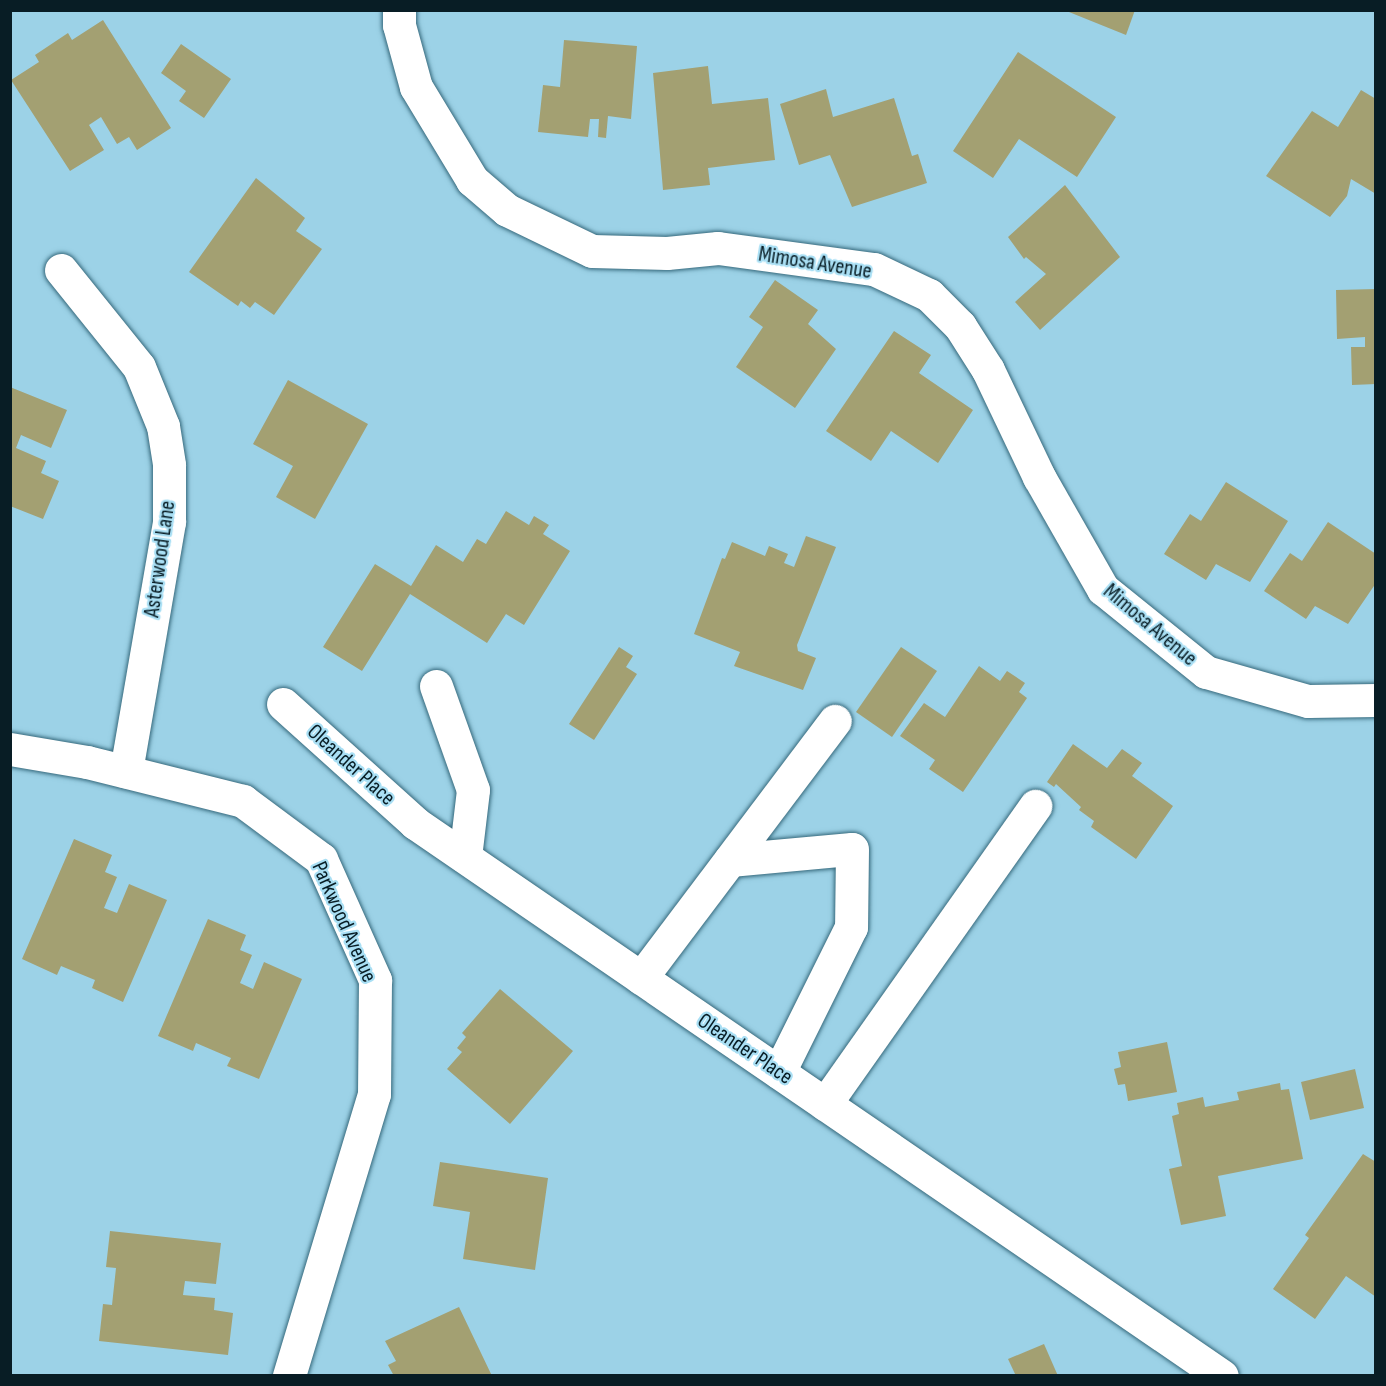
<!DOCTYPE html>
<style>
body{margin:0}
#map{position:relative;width:1386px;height:1386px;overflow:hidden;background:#9cd2e7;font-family:"Sofia Sans Condensed",sans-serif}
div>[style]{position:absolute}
.building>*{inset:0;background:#a3a072}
.roads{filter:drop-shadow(0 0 2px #36697c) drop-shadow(0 0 2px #36697c)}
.minor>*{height:33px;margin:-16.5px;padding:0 16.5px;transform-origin:16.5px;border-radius:16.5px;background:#fff}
span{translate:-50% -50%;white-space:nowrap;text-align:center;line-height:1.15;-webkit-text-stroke:4.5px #a9dff4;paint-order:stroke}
.street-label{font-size:22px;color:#081d25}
.frame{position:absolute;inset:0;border:12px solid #081d25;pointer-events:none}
</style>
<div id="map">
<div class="building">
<div style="clip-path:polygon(1064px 10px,1135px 10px,1126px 35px)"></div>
<div style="clip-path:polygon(103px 20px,171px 128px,137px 150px,129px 137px,117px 144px,101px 117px,89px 125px,104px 150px,70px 171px,11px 80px,39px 62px,35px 55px,68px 33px,72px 40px)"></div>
<div style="clip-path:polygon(564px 40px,637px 46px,631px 119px,608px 116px,606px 138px,598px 137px,599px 119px,590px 119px,588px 137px,538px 132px,543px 85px,560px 87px)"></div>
<div style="clip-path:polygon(181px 44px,231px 79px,204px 118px,179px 101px,186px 91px,161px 73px)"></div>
<div style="clip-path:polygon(1018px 52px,1116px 117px,1077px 177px,1019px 139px,993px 178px,953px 151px)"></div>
<div style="clip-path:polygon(708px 66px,712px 104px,768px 98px,775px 160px,708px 168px,710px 185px,663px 190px,653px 73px)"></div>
<div style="clip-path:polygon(826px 89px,833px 117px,894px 98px,912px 156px,918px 154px,927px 183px,852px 207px,830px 155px,799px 165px,780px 104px)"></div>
<div style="clip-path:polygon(1361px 90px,1376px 99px,1376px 194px,1351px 179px,1347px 196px,1330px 217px,1266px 176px,1312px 111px,1338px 127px)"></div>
<div style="clip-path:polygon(256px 178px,305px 218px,296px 231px,322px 249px,274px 315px,255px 302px,250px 308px,241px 301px,238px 306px,189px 272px)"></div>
<div style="clip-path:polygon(1065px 185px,1120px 257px,1040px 330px,1015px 302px,1046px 274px,1026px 257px,1024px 259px,1008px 237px)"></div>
<div style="clip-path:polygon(775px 280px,818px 310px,808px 324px,836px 349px,795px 408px,736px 367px,763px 327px,749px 317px)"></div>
<div style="clip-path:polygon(1376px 289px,1376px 384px,1352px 385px,1351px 347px,1365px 347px,1365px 337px,1337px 339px,1336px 290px)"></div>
<div style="clip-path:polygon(894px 331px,931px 355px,919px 373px,973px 410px,938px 463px,891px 431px,871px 461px,826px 431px)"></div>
<div style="clip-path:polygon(288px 380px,368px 424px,315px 519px,276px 497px,293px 466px,253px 444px)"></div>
<div style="clip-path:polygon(10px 387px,67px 410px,51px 448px,21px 435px,16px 448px,46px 461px,41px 473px,59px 481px,43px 519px,10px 506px)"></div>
<div style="clip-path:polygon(1226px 482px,1288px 521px,1250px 582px,1216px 564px,1206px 580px,1164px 554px,1190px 514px,1201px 521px)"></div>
<div style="clip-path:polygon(506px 511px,529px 525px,534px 516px,549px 525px,543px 534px,570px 551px,524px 625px,506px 614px,487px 643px,410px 594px,362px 671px,323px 647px,375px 564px,411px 586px,436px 545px,463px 562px,477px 539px,486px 544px)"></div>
<div style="clip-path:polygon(1328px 522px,1376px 554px,1376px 583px,1348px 624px,1315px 606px,1306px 619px,1264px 591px,1290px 553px,1302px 561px)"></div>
<div style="clip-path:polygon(806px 536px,836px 547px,797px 645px,798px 651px,816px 658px,803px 690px,734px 666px,740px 652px,694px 634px,722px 558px,725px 559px,732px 542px,765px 556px,769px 546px,788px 554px,784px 563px,794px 567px)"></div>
<div style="clip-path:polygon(619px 647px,633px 656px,626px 667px,637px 674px,594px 740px,569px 724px)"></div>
<div style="clip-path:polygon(901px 647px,937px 671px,892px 737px,856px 712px)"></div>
<div style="clip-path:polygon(979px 666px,1000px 681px,1007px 671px,1025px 683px,1019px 692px,1027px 698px,963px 792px,929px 769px,935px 760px,900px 736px,924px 703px,945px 717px)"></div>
<div style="clip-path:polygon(1073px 744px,1107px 768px,1122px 749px,1142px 763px,1132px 776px,1173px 806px,1136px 859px,1091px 827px,1094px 821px,1079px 810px,1081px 807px,1056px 784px,1054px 787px,1047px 782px)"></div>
<div style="clip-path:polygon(74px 839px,112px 855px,105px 872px,117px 877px,104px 908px,117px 913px,129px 884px,167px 900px,123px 1002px,92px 988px,95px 980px,61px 966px,57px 975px,22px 959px)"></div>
<div style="clip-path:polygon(208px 919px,246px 935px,240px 950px,252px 955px,240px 983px,253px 989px,264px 962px,302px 979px,259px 1079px,227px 1066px,231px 1058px,196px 1043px,193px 1051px,158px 1036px)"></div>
<div style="clip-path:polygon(500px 989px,573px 1051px,510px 1124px,447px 1069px,462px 1052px,457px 1048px,466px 1037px,462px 1033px)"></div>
<div style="clip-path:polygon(1167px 1042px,1177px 1092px,1128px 1101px,1125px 1084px,1118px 1085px,1114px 1069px,1121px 1067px,1118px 1052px)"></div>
<div style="clip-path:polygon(1355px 1069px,1364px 1108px,1310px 1120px,1301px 1082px)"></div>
<div style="clip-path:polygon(1280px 1083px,1281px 1090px,1289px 1089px,1303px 1159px,1218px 1176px,1226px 1216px,1181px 1225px,1169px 1169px,1182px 1166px,1172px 1116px,1179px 1114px,1177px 1103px,1203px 1097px,1205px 1107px,1239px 1100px,1237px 1092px)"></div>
<div style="clip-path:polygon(1363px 1154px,1376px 1162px,1376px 1297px,1346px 1276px,1315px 1319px,1273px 1289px,1309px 1238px,1305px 1235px)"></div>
<div style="clip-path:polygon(440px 1162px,548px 1178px,535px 1270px,463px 1259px,470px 1212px,433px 1206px)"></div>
<div style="clip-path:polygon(110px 1231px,221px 1243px,216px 1284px,185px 1281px,183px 1295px,215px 1298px,214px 1310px,233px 1313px,228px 1355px,99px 1341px,103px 1304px,112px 1305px,116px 1268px,106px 1267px)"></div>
<div style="clip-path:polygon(459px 1307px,492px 1376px,394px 1376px,388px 1365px,396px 1361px,385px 1341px)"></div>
<div style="clip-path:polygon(1044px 1344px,1058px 1376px,1016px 1376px,1008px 1359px)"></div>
</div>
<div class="roads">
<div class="minor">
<div style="left:399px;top:10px;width:15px;rotate:90deg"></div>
<div style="left:399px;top:25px;width:64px;rotate:74.7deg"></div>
<div style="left:416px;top:87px;width:109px;rotate:58.9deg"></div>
<div style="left:472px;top:180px;width:46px;rotate:40.6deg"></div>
<div style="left:507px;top:210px;width:94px;rotate:25.8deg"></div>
<div style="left:592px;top:251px;width:75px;rotate:1.5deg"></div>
<div style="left:667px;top:253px;width:51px;rotate:-5.6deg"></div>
<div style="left:718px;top:248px;width:157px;rotate:7.7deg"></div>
<div style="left:874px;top:269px;width:61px;rotate:25.3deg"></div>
<div style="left:929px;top:295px;width:44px;rotate:45deg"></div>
<div style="left:960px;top:326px;width:52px;rotate:57.5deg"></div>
<div style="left:988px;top:370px;width:119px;rotate:64.5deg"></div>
<div style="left:1039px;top:477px;width:129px;rotate:60.3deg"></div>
<div style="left:1103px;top:589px;width:132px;rotate:38.9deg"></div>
<div style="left:1206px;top:672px;width:106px;rotate:15.9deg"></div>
<div style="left:1308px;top:701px;width:68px;rotate:-0.8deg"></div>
<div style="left:61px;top:270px;width:124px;rotate:51.2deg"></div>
<div style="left:139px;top:367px;width:64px;rotate:67.9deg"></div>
<div style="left:163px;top:426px;width:39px;rotate:81deg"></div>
<div style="left:169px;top:465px;width:57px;rotate:90deg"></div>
<div style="left:169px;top:522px;width:253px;rotate:99.8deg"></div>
<div style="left:436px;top:686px;width:110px;rotate:70.4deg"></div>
<div style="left:473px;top:790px;width:67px;rotate:96.8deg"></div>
<div style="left:283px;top:704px;width:178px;rotate:42deg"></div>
<div style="left:415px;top:823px;width:978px;rotate:34.42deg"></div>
<div style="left:10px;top:749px;width:78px;rotate:9.6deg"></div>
<div style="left:87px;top:762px;width:161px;rotate:14deg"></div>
<div style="left:243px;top:801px;width:97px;rotate:36.6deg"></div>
<div style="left:321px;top:859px;width:133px;rotate:65.9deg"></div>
<div style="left:375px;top:980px;width:114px;rotate:90.5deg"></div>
<div style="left:374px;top:1094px;width:295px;rotate:106.8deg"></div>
<div style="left:730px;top:860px;width:122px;rotate:-5.2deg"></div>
<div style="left:852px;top:849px;width:78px;rotate:90.7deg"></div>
<div style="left:851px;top:927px;width:162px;rotate:116.4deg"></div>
<div style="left:641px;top:978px;width:322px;rotate:-53deg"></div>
<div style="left:825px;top:1104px;width:365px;rotate:-54.8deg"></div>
</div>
</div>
<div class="street-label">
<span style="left:815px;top:263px;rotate:9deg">Mimosa Avenue</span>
<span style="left:160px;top:559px;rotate:-82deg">Asterwood Lane</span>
<span style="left:1150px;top:625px;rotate:40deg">Mimosa Avenue</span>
<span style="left:351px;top:765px;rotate:42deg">Oleander Place</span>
<span style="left:344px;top:922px;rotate:66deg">Parkwood Avenue</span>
<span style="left:745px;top:1049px;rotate:34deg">Oleander Place</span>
</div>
<div class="frame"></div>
</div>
